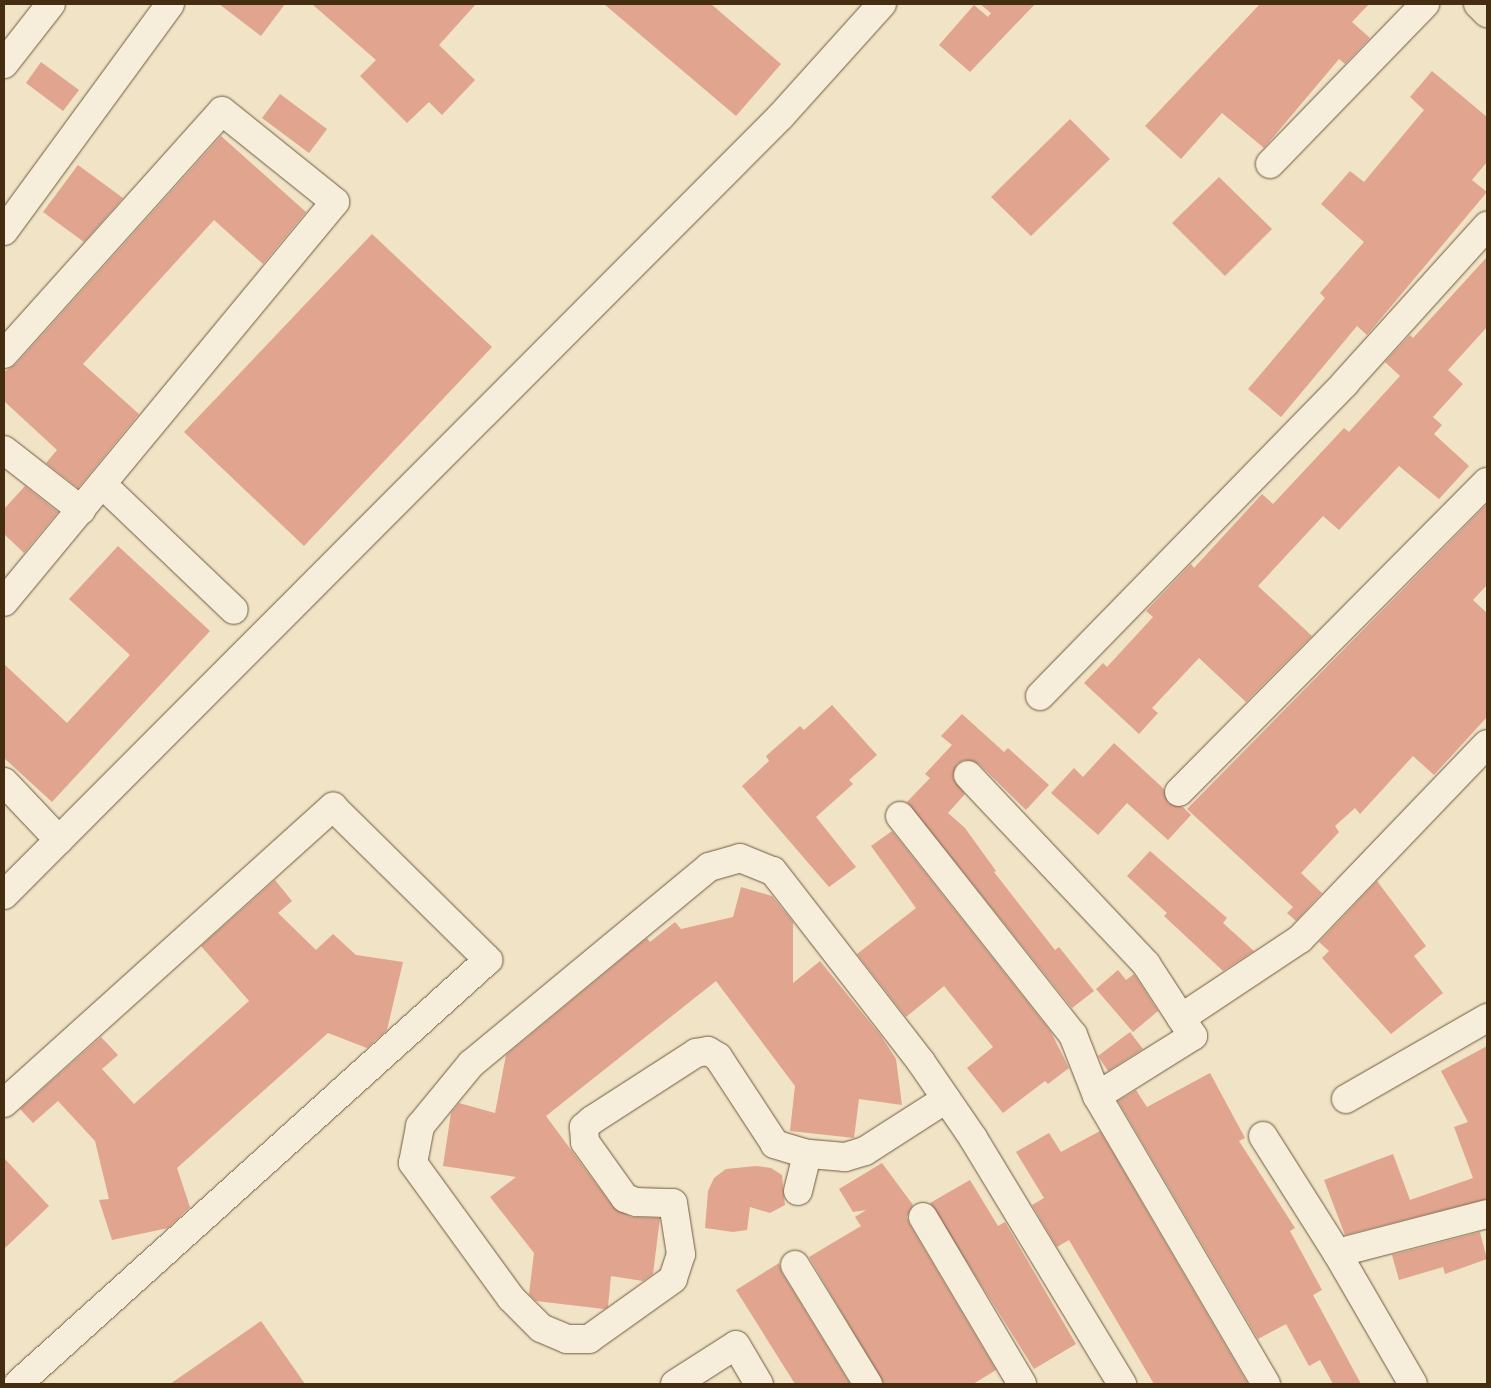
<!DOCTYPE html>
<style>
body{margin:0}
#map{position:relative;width:1491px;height:1388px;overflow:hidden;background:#f1e3c6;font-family:"IM FELL DW Pica",serif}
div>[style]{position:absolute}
.building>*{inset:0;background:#e1a48e}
.roads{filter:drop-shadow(0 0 1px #6f5a3e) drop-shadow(0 0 1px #6f5a3e)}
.minor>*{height:28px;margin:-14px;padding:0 14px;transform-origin:14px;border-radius:14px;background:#f6edda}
.major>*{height:28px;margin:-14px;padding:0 14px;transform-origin:14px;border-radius:14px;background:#f1e3c6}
span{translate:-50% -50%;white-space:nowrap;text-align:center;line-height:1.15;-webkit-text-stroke:4px #f6edda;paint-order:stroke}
.frame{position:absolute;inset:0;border:5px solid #442d11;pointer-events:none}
</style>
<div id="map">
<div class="building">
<div style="clip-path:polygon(219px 4px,285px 4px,261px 36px)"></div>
<div style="clip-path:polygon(312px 4px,476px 4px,439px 45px,475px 80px,442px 115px,429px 102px,407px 123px,360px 76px,376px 60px)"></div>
<div style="clip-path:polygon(604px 4px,711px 4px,781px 64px,736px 116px)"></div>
<div style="clip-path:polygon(980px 4px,1035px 4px,970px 72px,939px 45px,974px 5px,988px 17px,991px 13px)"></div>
<div style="clip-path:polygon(1260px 4px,1369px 4px,1352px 22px,1370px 38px,1345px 64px,1339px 59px,1264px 148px,1222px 113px,1181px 159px,1145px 126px)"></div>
<div style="clip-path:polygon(41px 62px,79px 90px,63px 111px,26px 83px)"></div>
<div style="clip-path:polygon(1432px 71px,1487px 117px,1487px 162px,1472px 180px,1487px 192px,1367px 335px,1357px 326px,1281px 417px,1248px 389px,1325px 298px,1320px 293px,1364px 242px,1321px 204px,1350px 171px,1364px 182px,1424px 110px,1410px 97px)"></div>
<div style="clip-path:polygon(280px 94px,327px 129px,309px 153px,262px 118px)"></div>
<div style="clip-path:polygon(1070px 119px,1110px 159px,1031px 236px,991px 197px)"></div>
<div style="clip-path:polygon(221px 136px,306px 212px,263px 264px,214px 220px,83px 364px,139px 414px,78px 488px,46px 463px,57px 450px,4px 401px,4px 372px,16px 364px)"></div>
<div style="clip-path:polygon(78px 165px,123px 198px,84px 242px,43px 212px)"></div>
<div style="clip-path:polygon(1219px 177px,1272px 229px,1225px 276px,1172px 223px)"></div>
<div style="clip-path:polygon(372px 234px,492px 347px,304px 546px,184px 432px)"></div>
<div style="clip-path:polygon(1487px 257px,1487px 327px,1448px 370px,1463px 384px,1433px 417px,1442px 425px,1434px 434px,1469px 466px,1439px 499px,1399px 466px,1339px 530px,1323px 516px,1258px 586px,1312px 636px,1246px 702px,1199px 658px,1152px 708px,1158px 713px,1139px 734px,1084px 683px,1103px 663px,1107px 667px,1153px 617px,1146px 611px,1191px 564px,1194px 568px,1262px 494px,1273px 504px,1344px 428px,1349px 432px,1400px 376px,1385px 362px,1410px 335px,1413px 338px)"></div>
<div style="clip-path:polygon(25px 486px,58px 512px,24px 553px,4px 534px,4px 509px)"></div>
<div style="clip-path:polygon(1487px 504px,1487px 585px,1473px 600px,1487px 613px,1487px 717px,1434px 775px,1413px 756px,1360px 814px,1355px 808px,1335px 826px,1339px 832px,1301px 873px,1322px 893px,1296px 921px,1287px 913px,1293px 907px,1187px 809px)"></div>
<div style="clip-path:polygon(118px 546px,210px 631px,52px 802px,4px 758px,4px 664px,67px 723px,130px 655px,69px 599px)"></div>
<div style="clip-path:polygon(832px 705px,877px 755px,849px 780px,853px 784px,816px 817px,856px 867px,829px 887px,742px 786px,769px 761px,766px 756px,800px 726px,804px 730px)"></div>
<div style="clip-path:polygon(962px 714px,1004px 752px,1008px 748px,1049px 785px,1026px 810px,979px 764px,964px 760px,957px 764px,953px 778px,965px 794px,948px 813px,965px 828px,996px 871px,994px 872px,1055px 950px,1059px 947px,1094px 991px,1072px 1008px,907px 802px,930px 778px,925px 774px,952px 745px,941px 736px)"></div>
<div style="clip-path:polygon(1114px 743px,1164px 789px,1168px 803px,1183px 807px,1191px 815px,1168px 840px,1127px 803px,1098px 835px,1051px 793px,1074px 768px,1083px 777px)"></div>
<div style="clip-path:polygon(892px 831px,1051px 1032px,1069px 1068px,1048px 1084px,1045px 1081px,1003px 1113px,967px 1068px,993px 1047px,944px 986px,906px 1017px,857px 954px,916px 908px,871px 846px)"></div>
<div style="clip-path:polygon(1150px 851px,1227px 918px,1223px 923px,1254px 951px,1223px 971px,1164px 916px,1167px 913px,1127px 876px)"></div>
<div style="clip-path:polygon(275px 880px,292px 901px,278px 913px,316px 950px,333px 934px,356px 955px,403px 962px,387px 1030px,367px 1048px,328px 1033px,177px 1168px,190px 1207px,168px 1228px,112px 1240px,99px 1200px,109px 1199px,95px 1141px,58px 1101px,33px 1123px,20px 1109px,101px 1037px,118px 1055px,102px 1069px,134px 1104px,249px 1001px,201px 946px)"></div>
<div style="clip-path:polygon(1377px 881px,1426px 946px,1414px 956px,1443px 993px,1391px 1034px,1322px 958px,1329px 951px,1319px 942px)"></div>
<div style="clip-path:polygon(741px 887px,772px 896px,793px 922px,793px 983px,820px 961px,881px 1036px,896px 1059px,902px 1105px,859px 1099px,854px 1138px,790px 1131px,795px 1086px,716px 981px,546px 1116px,613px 1207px,631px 1217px,660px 1218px,653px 1274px,643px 1281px,611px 1276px,608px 1307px,604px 1309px,536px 1301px,529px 1294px,534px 1253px,490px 1197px,516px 1177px,443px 1166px,451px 1113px,459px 1103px,495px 1113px,506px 1055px,647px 938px,650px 942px,675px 922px,681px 929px,733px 917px)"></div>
<div style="clip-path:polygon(1118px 970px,1126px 980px,1134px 974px,1158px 1011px,1133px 1032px,1096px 989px)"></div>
<div style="clip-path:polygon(1130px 1032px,1143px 1049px,1108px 1071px,1098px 1056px)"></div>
<div style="clip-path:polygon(1487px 1046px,1487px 1199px,1345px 1235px,1324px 1180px,1393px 1154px,1410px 1200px,1473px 1178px,1454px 1127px,1468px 1122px,1441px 1071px)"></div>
<div style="clip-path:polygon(1210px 1073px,1245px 1138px,1239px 1141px,1295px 1228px,1290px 1231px,1322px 1290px,1313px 1295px,1361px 1384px,1333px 1384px,1320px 1360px,1309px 1366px,1286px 1324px,1258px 1339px,1118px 1101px,1136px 1090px,1147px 1107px)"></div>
<div style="clip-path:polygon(1100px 1131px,1248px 1384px,1154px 1384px,1069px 1240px,1057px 1247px,1032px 1205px,1044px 1198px,1016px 1152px,1049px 1133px,1061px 1152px)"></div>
<div style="clip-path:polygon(4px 1158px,49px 1206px,4px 1249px)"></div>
<div style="clip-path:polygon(882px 1163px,913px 1205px,907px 1217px,910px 1225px,996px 1370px,973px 1384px,884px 1384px,809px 1257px,861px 1226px,855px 1217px,866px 1210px,853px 1212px,839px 1189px)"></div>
<div style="clip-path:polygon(756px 1166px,771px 1168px,782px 1175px,785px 1205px,770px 1213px,750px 1207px,747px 1230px,733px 1232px,705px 1228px,708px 1191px,714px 1178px,726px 1169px)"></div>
<div style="clip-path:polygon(970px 1180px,998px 1226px,1005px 1222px,1076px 1344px,1034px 1369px,930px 1203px)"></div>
<div style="clip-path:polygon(1480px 1232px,1487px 1259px,1445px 1274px,1443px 1267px,1399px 1280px,1392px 1255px)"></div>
<div style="clip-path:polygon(779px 1263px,782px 1273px,850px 1384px,795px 1384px,736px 1290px)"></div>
<div style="clip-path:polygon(261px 1321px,305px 1384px,170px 1384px)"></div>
</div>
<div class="roads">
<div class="minor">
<div style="left:4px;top:64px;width:76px;rotate:-51.9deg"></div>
<div style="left:1270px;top:164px;width:223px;rotate:-45.9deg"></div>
<div style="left:4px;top:231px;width:281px;rotate:-53.8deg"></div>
<div style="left:4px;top:354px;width:326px;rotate:-48.1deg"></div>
<div style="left:222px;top:111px;width:145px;rotate:38.8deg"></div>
<div style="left:335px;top:202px;width:519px;rotate:129.61deg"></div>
<div style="left:4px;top:450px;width:98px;rotate:37.9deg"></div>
<div style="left:102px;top:484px;width:182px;rotate:43.7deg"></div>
<div style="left:1040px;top:696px;width:437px;rotate:-45.7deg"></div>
<div style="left:1345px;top:383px;width:212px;rotate:-47.9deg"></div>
<div style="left:968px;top:775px;width:260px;rotate:46.7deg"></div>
<div style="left:1146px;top:964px;width:86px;rotate:56.9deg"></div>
<div style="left:1193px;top:1036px;width:113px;rotate:148deg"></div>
<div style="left:4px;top:782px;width:80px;rotate:46.5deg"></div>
<div style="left:1179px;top:792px;width:437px;rotate:-45.2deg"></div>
<div style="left:900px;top:816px;width:279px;rotate:51.7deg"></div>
<div style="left:1073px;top:1035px;width:66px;rotate:68.5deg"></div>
<div style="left:1097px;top:1096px;width:334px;rotate:59.6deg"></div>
<div style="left:4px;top:895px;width:1100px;rotate:-45.07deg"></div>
<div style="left:781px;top:116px;width:151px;rotate:-48deg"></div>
<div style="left:1181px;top:1018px;width:143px;rotate:-33.6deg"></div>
<div style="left:1300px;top:939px;width:270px;rotate:-46.2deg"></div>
<div style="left:946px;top:1099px;width:96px;rotate:147.3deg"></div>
<div style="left:865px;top:1151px;width:21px;rotate:163deg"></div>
<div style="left:845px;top:1157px;width:38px;rotate:-175deg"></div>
<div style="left:807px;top:1154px;width:34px;rotate:-163deg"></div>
<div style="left:775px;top:1144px;width:104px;rotate:-123.2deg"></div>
<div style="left:718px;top:1057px;width:12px;rotate:-149deg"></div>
<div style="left:708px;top:1051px;width:12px;rotate:171deg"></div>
<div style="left:696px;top:1053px;width:124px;rotate:147.2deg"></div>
<div style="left:592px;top:1120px;width:11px;rotate:139deg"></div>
<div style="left:584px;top:1127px;width:15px;rotate:86deg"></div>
<div style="left:585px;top:1142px;width:69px;rotate:54.5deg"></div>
<div style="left:625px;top:1198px;width:12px;rotate:20deg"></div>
<div style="left:636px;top:1202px;width:37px;rotate:2deg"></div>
<div style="left:673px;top:1203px;width:52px;rotate:81.1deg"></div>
<div style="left:681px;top:1254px;width:26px;rotate:108deg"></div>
<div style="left:673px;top:1279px;width:103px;rotate:144.5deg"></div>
<div style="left:589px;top:1339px;width:22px;rotate:180deg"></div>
<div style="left:567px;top:1339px;width:28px;rotate:-157deg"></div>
<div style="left:541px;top:1328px;width:42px;rotate:-135deg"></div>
<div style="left:511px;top:1298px;width:167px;rotate:-126deg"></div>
<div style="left:413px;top:1163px;width:38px;rotate:-79deg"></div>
<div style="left:420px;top:1126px;width:80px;rotate:-50.6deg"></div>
<div style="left:471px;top:1064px;width:309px;rotate:-39.6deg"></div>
<div style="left:709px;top:867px;width:32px;rotate:-16deg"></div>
<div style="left:740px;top:858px;width:35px;rotate:22deg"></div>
<div style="left:773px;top:871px;width:242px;rotate:52.2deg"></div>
<div style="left:921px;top:1062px;width:92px;rotate:55.6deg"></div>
<div style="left:973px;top:1138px;width:288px;rotate:58.8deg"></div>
<div style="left:1346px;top:1099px;width:163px;rotate:-29.9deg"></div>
<div style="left:4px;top:1103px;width:443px;rotate:-42deg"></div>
<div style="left:333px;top:807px;width:218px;rotate:44.6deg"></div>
<div style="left:488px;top:960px;width:633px;rotate:137.95deg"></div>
<div style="left:1263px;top:1136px;width:138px;rotate:57.7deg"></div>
<div style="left:1337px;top:1253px;width:151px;rotate:59.9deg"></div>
<div style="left:798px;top:1191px;width:38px;rotate:-76deg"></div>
<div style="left:923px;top:1217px;width:194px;rotate:59.3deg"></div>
<div style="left:1337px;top:1253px;width:155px;rotate:-14.6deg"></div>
<div style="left:795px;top:1265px;width:140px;rotate:58.5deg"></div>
<div style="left:675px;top:1384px;width:72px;rotate:-32.6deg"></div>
<div style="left:736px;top:1345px;width:45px;rotate:59.5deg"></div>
</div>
<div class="major">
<div style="left:1478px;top:4px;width:13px;rotate:45deg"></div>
</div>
</div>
<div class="frame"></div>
</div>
